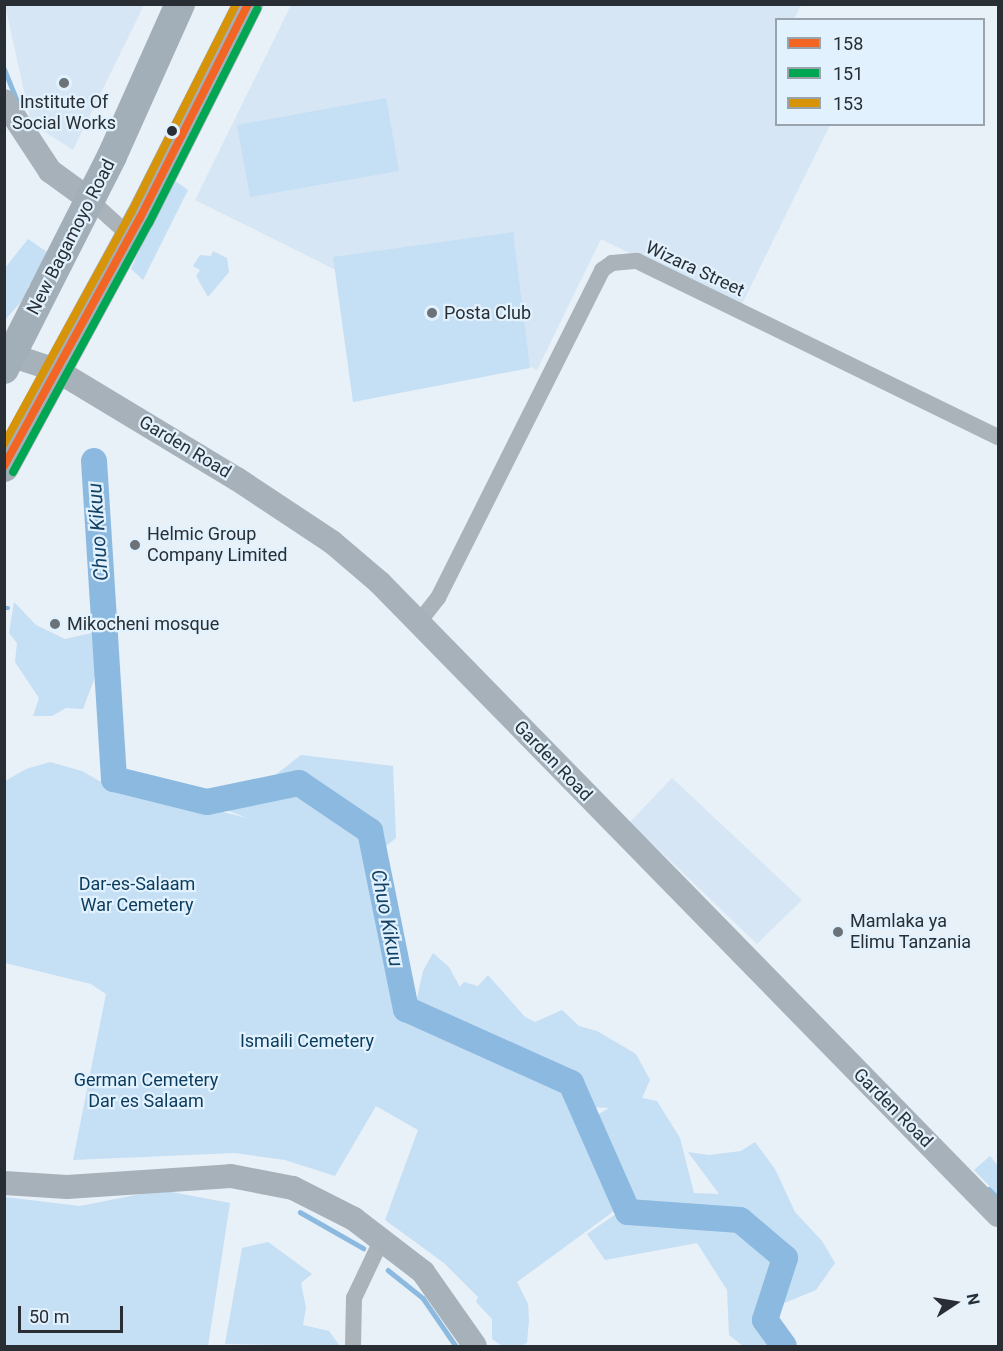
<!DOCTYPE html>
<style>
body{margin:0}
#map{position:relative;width:1003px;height:1351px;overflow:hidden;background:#e8f0f8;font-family:Roboto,sans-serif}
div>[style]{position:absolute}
.built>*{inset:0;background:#d6e6f4}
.green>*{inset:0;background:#c5dff5}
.stream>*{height:4.5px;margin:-2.25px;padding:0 2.25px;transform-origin:2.25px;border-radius:2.25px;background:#8cb9df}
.river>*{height:26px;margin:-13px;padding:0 13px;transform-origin:13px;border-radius:13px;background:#8cb9df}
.street>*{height:16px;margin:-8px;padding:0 8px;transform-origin:8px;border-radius:8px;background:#aab3ba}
.secondary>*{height:24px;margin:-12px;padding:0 12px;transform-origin:12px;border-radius:12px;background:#a7b1ba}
.highway>*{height:30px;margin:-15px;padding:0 15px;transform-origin:15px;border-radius:15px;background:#a2afb8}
.bus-1>*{height:8px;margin:-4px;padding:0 4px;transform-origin:4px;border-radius:4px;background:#f26522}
.bus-2>*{height:8px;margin:-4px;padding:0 4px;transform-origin:4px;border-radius:4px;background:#00a651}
.bus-3>*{height:8px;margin:-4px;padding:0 4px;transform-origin:4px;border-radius:4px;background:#d89408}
.dots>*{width:16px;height:16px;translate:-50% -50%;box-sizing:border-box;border:3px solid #e2f1fe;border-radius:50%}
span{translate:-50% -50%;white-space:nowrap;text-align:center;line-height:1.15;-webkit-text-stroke:4.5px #e2f1fe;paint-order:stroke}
.poi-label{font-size:18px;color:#282e33}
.left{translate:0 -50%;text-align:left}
.street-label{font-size:18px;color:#282e33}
.park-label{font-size:18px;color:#093b5c}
.water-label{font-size:20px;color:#144365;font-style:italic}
.frame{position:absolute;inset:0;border:6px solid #282e33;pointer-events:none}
.legend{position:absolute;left:775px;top:18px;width:210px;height:108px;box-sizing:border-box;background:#e2f1fe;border:2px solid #98a3ad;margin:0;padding:8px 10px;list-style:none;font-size:18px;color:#282e33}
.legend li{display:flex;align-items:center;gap:12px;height:30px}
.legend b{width:30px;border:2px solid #98a3ad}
.north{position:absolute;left:925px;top:1273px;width:60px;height:60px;-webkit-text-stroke:4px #e2f1fe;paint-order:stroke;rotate:78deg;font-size:16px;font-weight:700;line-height:24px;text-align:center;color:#282e33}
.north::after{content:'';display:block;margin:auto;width:21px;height:27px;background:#282e33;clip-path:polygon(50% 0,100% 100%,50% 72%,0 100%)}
.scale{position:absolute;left:18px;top:1306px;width:105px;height:27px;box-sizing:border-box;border:3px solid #282e33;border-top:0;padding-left:8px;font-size:18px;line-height:21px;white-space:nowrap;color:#282e33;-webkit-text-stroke:4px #e2f1fe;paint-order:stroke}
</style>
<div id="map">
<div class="built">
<div style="clip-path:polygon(5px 5px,144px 5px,73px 150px,31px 123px)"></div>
<div style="clip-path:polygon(291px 5px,801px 5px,794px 19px,776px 20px,776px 124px,830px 125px,740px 308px,601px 239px,537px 370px,195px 200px)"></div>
<div style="clip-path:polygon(672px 778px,802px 900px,757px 944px,630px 822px)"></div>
</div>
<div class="green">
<div style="clip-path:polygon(386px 98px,399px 171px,250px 197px,237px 125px)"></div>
<div style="clip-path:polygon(171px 178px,188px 190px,143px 280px,131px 269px)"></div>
<div style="clip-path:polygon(513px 232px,530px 368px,353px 402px,333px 257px)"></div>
<div style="clip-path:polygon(28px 239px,50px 254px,40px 278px,28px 286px,27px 295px,5px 320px,5px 268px)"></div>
<div style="clip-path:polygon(213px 251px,227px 258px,229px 272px,208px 297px,196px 276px,200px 270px,193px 266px,200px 255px,211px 256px)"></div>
<div style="clip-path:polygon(14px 602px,36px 625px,65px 639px,101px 631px,95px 677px,83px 709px,66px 708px,52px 716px,33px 716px,39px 698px,15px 662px,17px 643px,9px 633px)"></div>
<div style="clip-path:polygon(301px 755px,393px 766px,396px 838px,365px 862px,396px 1009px,413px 1016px,423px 971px,433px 953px,449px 967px,460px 987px,464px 982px,478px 986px,488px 975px,525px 1017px,535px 1022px,562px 1010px,579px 1026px,597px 1031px,636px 1054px,650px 1080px,642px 1098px,657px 1101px,680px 1138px,694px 1193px,719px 1194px,688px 1152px,709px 1155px,741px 1151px,755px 1142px,775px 1169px,795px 1212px,822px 1241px,835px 1263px,816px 1290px,758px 1314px,772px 1346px,743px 1346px,729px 1335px,727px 1290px,697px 1243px,605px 1260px,587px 1234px,616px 1214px,584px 1123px,609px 1108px,573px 1106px,614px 1211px,517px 1282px,528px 1304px,529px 1320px,527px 1343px,520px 1346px,502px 1346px,492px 1339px,492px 1319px,476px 1302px,478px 1297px,444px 1263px,385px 1220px,418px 1130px,376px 1106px,335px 1176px,285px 1160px,235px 1153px,73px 1160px,106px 994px,91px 984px,5px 963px,5px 781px,26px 769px,50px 762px,82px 771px,101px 782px,247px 818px,229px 811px)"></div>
<div style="clip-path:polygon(990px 1156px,998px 1166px,998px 1195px,974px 1170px)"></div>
<div style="clip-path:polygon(161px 1190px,230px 1203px,208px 1346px,5px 1346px,5px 1197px,80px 1206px)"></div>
<div style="clip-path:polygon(268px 1242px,312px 1274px,301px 1283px,306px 1308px,303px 1325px,329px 1331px,340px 1346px,225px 1344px,242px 1248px)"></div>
</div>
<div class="stream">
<div style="left:4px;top:68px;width:37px;rotate:68deg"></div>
<div style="left:4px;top:608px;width:4px"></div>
<div style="left:989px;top:1189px;width:13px;rotate:45deg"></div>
<div style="left:300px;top:1212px;width:73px;rotate:29.7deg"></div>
<div style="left:388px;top:1270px;width:45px;rotate:38.7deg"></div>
<div style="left:423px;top:1298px;width:58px;rotate:55.5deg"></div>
</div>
<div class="river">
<div style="left:94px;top:461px;width:319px;rotate:86.4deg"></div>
<div style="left:114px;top:779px;width:96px;rotate:13.9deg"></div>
<div style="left:207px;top:802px;width:94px;rotate:-11.7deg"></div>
<div style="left:299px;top:783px;width:86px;rotate:34.1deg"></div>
<div style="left:370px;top:831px;width:182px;rotate:78.6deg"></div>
<div style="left:406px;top:1009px;width:181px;rotate:24.2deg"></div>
<div style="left:571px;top:1083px;width:141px;rotate:66.2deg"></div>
<div style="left:628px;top:1212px;width:112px;rotate:4.1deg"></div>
<div style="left:740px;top:1220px;width:59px;rotate:40.2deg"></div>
<div style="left:785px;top:1258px;width:65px;rotate:107.9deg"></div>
<div style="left:765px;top:1320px;width:32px;rotate:54deg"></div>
</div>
<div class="street">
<div style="left:90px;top:200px;width:54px;rotate:42deg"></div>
<div style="left:419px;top:622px;width:31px;rotate:-52deg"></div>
<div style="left:438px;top:598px;width:367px;rotate:-63.4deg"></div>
<div style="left:602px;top:270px;width:12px;rotate:-35deg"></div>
<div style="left:612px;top:263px;width:25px;rotate:-5deg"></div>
<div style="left:637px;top:261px;width:402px;rotate:26deg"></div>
<div style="left:353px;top:1346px;width:48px;rotate:-88.8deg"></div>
<div style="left:354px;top:1298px;width:65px;rotate:-64.6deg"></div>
</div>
<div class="secondary">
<div style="left:4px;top:101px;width:84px;rotate:56.7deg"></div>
<div style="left:50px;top:171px;width:49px;rotate:35.9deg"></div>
<div style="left:4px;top:353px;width:55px;rotate:18.1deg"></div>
<div style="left:56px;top:370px;width:211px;rotate:31.1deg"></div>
<div style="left:237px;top:479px;width:114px;rotate:33.6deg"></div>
<div style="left:332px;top:542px;width:63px;rotate:40.5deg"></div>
<div style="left:380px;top:583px;width:884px;rotate:45.64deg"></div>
<div style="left:4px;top:1183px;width:63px;rotate:3.6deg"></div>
<div style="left:67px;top:1187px;width:164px;rotate:-3.8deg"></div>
<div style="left:231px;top:1176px;width:63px;rotate:11deg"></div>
<div style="left:293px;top:1188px;width:68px;rotate:26.9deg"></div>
<div style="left:354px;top:1219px;width:87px;rotate:37.5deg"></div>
<div style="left:423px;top:1272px;width:90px;rotate:54.9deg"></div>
</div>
<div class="highway">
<div style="left:4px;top:369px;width:239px;rotate:-63.1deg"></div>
<div style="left:112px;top:156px;width:167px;rotate:-65.9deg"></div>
<div style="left:4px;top:467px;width:284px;rotate:-61.4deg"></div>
<div style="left:140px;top:218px;width:240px;rotate:-63.2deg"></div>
</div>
<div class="bus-1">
<div style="left:4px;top:466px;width:283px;rotate:-61.3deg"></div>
<div style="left:140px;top:218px;width:240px;rotate:-63.2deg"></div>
</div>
<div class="bus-2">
<div style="left:13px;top:472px;width:284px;rotate:-61.4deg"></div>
<div style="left:149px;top:223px;width:240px;rotate:-63.2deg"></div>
</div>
<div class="bus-3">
<div style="left:4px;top:444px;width:264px;rotate:-61.2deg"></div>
<div style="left:131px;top:213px;width:234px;rotate:-63.3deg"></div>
</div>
<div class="dots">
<div style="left:64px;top:83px;background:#6b7278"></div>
<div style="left:172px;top:131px;background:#282e33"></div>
<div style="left:432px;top:313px;background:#6b7278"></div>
<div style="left:135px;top:545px;background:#6b7278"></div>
<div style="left:55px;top:624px;background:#6b7278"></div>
<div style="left:838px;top:932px;background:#6b7278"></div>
</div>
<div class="poi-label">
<span style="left:64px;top:113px">Institute Of<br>Social Works</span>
<span class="left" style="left:444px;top:313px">Posta Club</span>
<span class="left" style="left:147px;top:545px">Helmic Group<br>Company Limited</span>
<span class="left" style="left:67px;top:624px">Mikocheni mosque</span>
<span class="left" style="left:850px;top:932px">Mamlaka ya<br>Elimu Tanzania</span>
</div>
<div class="street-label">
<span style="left:71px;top:237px;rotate:-63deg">New Bagamoyo Road</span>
<span style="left:695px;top:269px;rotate:25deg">Wizara Street</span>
<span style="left:185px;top:447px;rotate:31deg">Garden Road</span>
<span style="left:553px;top:761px;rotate:46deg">Garden Road</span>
<span style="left:893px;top:1108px;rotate:45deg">Garden Road</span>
</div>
<div class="park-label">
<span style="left:137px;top:895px">Dar-es-Salaam<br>War Cemetery</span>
<span style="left:307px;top:1041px">Ismaili Cemetery</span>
<span style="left:146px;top:1091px">German Cemetery<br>Dar es Salaam</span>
</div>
<div class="water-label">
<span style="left:98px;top:532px;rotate:-94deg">Chuo Kikuu</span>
<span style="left:387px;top:918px;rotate:79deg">Chuo Kikuu</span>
</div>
<div class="frame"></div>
<ul class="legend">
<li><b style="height:8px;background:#f26522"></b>158</li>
<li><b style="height:8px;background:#00a651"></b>151</li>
<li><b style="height:8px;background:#d89408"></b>153</li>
</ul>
<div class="north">N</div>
<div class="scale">50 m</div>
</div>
